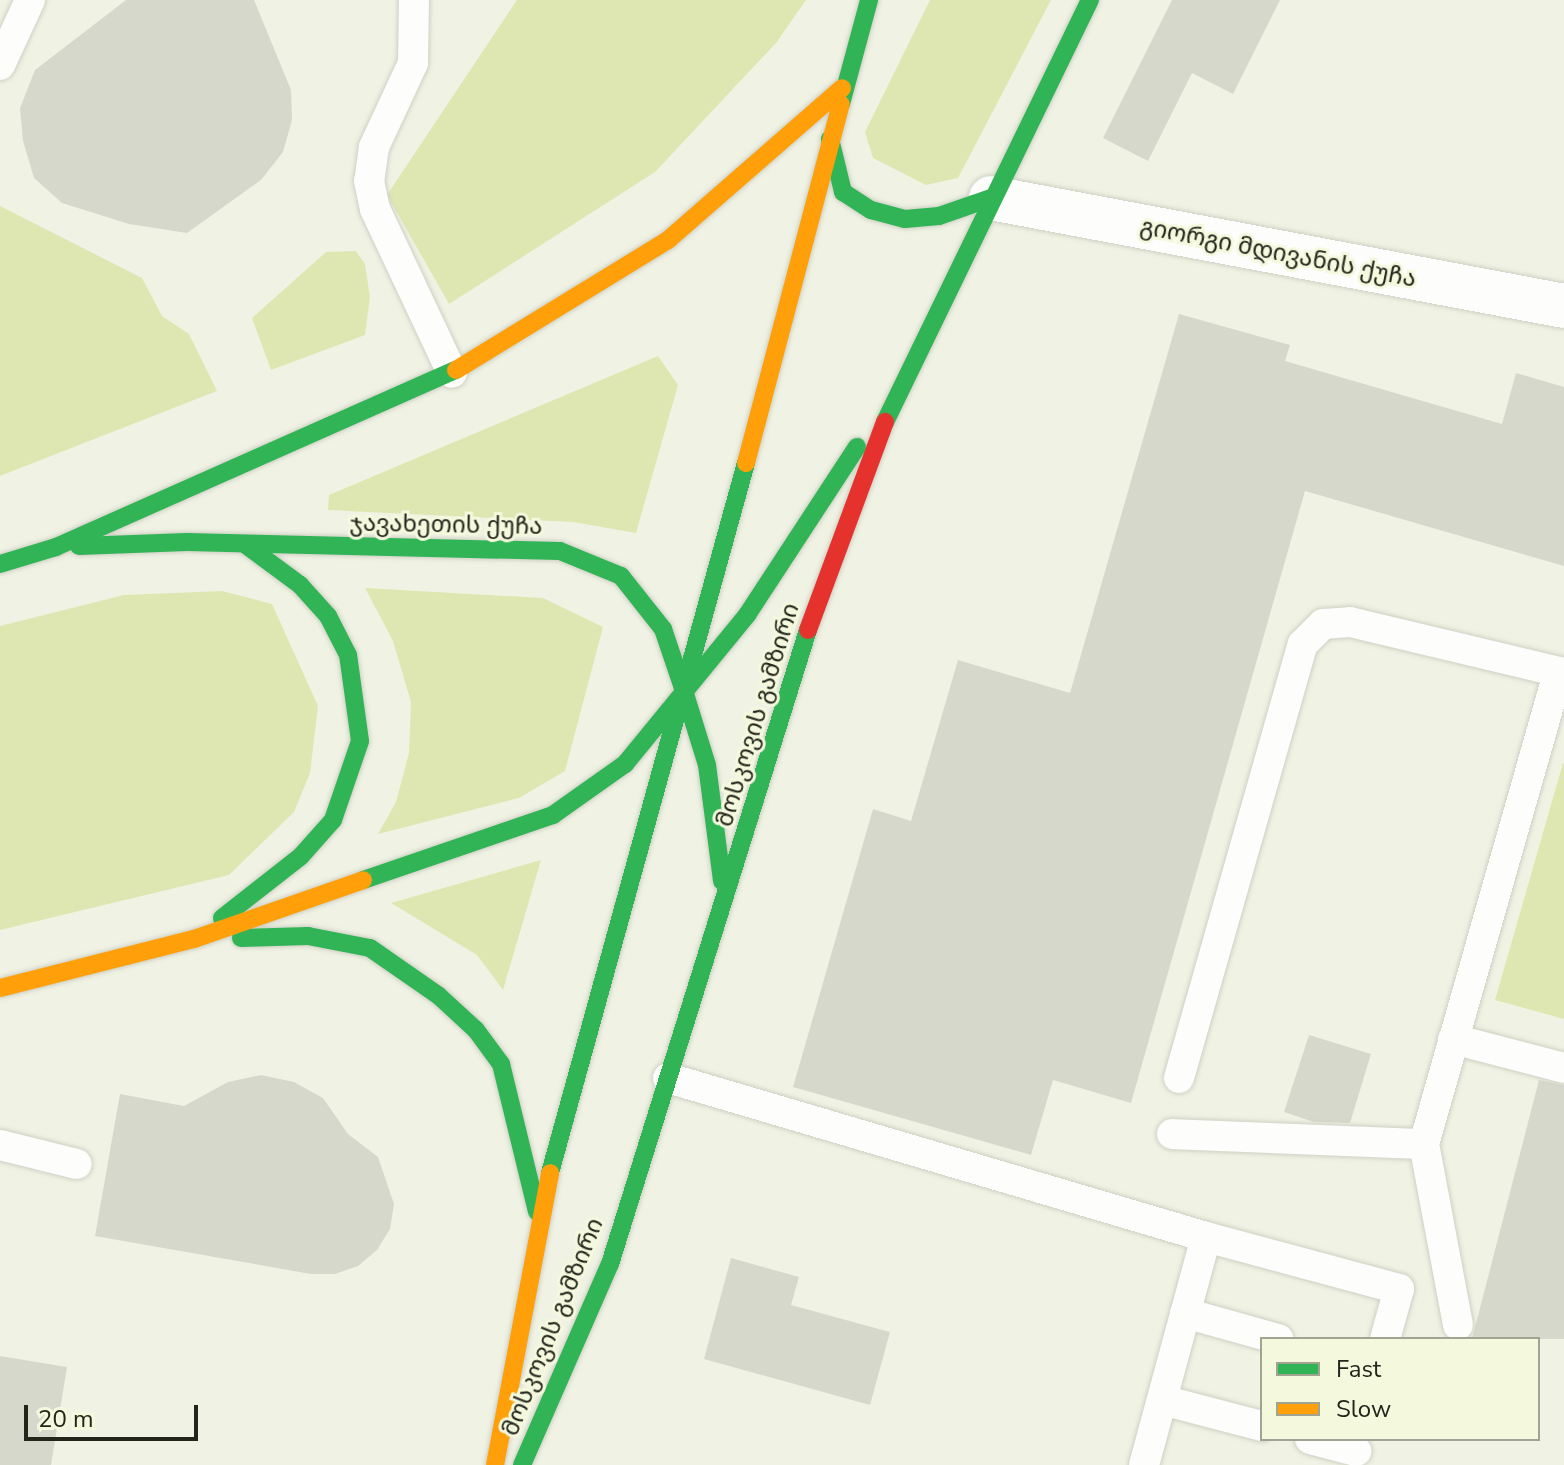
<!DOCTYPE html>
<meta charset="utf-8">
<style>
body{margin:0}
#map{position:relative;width:1564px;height:1465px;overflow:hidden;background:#f0f3e4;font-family:"Nunito Sans","Noto Sans Georgian",sans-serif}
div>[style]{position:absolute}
.green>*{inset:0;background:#dee7b2}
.building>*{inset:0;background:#d6d8cc}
.roads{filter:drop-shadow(0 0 2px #ced0c4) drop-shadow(0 0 2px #ced0c4)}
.lane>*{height:30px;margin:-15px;padding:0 15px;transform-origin:15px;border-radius:15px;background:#fdfdfb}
.street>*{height:44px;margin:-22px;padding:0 22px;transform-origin:22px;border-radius:22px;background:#fdfdfb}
.fast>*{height:18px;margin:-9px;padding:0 9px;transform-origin:9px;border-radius:9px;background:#30b455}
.slow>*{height:18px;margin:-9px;padding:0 9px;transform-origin:9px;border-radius:9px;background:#ff9f0a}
.jam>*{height:18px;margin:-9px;padding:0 9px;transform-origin:9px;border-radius:9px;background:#e5322d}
span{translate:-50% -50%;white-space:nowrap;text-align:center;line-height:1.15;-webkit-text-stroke:6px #f4f9de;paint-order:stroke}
.street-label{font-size:24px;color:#23251b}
.legend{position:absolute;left:1260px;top:1337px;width:280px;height:104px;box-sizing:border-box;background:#f4f9de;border:2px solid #a0a490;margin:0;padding:10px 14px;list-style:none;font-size:24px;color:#23251b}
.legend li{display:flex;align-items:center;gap:16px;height:40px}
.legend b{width:40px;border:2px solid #a0a490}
.scale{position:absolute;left:24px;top:1405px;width:174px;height:36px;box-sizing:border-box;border:4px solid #23251b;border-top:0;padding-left:10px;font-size:24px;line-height:28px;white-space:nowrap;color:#23251b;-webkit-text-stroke:6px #f4f9de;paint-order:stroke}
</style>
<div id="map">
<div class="green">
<div style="clip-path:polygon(517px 0,806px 0,776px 43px,655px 172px,449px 304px,387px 195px)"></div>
<div style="clip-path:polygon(930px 0,1051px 0,958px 178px,926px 185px,873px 158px,865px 132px)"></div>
<div style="clip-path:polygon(0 206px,142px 278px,162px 316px,189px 334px,217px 391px,0 476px)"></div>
<div style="clip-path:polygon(356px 251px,365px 264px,370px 297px,365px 335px,271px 370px,252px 318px,326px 252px)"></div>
<div style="clip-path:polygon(658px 356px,678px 385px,636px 533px,573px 522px,328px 510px,329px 495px)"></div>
<div style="clip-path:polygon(365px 588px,543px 598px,603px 627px,565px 771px,519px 798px,378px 834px,396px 802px,409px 753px,411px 702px,393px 641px)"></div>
<div style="clip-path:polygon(222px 591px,272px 604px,318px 706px,310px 773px,294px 812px,229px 875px,0 930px,0 626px,124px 595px)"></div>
<div style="clip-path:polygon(1563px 763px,1564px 764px,1564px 1019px,1495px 1000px)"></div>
<div style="clip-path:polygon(541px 860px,503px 990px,477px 955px,391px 903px)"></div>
</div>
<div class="building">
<div style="clip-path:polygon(126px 0,254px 0,291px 90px,292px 120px,283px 152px,261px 180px,187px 233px,129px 224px,62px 203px,34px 178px,23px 141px,20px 108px,35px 70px)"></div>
<div style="clip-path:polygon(1172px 0,1280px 0,1233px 94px,1192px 73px,1148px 161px,1103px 138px)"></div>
<div style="clip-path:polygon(1179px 314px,1290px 345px,1285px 361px,1502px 424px,1516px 373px,1564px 387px,1564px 566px,1305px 491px,1131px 1103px,1053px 1080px,1031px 1155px,793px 1087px,873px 809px,911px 821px,958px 660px,1070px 693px)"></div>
<div style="clip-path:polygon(1309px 1035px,1371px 1054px,1350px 1123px,1314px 1122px,1284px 1112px)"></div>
<div style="clip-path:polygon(261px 1075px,294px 1082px,323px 1098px,348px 1134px,378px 1157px,394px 1204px,390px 1229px,377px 1250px,358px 1266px,335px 1274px,311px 1274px,95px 1236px,120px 1094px,184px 1106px,228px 1082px)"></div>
<div style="clip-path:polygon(1539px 1080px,1564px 1085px,1564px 1339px,1472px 1339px)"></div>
<div style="clip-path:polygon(731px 1258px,799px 1277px,791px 1305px,890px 1332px,870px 1405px,704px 1359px)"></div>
<div style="clip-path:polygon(0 1356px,67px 1367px,51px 1465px,0 1465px)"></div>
</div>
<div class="roads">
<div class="lane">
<div style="left:414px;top:0;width:63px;rotate:90.9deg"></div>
<div style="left:413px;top:63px;width:93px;rotate:114.9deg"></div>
<div style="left:374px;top:147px;width:34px;rotate:98deg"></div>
<div style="left:369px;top:181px;width:29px;rotate:78deg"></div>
<div style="left:375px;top:209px;width:181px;rotate:64.8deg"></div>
<div style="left:0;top:65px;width:72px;rotate:-65.2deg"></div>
<div style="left:1453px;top:1039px;width:115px;rotate:14.6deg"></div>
<div style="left:668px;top:1078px;width:561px;rotate:16.46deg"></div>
<div style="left:1206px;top:1237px;width:236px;rotate:105.2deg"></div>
<div style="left:1179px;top:1078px;width:451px;rotate:-74.1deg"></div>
<div style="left:1303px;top:644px;width:28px;rotate:-45deg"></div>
<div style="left:1323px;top:624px;width:27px;rotate:-4deg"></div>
<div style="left:1350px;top:622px;width:220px;rotate:13.4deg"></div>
<div style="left:1172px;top:1134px;width:252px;rotate:2.3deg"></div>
<div style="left:0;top:1145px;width:79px;rotate:13.9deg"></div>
<div style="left:1206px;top:1237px;width:200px;rotate:15.1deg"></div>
<div style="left:1399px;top:1289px;width:52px;rotate:105.6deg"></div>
<div style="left:1185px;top:1313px;width:97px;rotate:15.6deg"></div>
<div style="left:1458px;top:1325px;width:184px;rotate:-100.6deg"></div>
<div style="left:1424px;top:1144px;width:489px;rotate:-74.1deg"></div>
<div style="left:1162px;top:1400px;width:103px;rotate:14.6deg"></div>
<div style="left:1310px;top:1439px;width:48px;rotate:14.6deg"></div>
</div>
<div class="street">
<div style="left:991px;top:198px;width:583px;rotate:10.67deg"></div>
</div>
<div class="fast">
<div style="left:841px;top:104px;width:108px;rotate:-74.9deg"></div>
<div style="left:830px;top:139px;width:55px;rotate:76.2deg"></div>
<div style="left:843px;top:192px;width:33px;rotate:33deg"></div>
<div style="left:871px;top:210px;width:35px;rotate:15deg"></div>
<div style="left:905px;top:219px;width:34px;rotate:-5deg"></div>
<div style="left:939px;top:216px;width:55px;rotate:-19.1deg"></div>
<div style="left:885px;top:422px;width:469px;rotate:-64.1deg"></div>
<div style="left:79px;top:546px;width:108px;rotate:-2.1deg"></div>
<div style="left:187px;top:542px;width:373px;rotate:1.4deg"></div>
<div style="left:560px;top:551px;width:66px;rotate:22.3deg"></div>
<div style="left:621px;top:576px;width:68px;rotate:51.6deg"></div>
<div style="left:663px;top:629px;width:69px;rotate:71.3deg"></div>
<div style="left:685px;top:694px;width:74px;rotate:72.8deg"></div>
<div style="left:707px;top:765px;width:117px;rotate:82.6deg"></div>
<div style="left:0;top:564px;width:59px;rotate:-16.9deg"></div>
<div style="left:56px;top:547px;width:437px;rotate:-23.9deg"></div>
<div style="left:363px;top:880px;width:201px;rotate:-18.9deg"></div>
<div style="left:553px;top:815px;width:88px;rotate:-35.3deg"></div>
<div style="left:625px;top:764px;width:193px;rotate:-50.7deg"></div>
<div style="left:747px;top:615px;width:201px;rotate:-56.8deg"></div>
<div style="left:222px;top:918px;width:100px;rotate:-38.1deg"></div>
<div style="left:301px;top:856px;width:48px;rotate:-48.4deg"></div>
<div style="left:333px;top:820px;width:83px;rotate:-71.1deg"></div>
<div style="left:360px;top:741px;width:87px;rotate:-97.9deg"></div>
<div style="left:348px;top:655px;width:44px;rotate:-117.1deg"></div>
<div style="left:328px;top:616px;width:42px;rotate:-132.1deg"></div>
<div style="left:300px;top:585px;width:67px;rotate:-143.5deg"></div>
<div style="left:241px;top:938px;width:67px;rotate:-1.7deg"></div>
<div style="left:308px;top:936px;width:63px;rotate:11deg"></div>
<div style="left:370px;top:948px;width:84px;rotate:34.8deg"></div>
<div style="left:439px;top:996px;width:50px;rotate:42.6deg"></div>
<div style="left:476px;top:1030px;width:42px;rotate:53.7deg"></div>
<div style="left:501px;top:1064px;width:152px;rotate:76.3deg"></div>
<div style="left:550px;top:1173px;width:737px;rotate:-74.57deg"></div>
<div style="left:522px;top:1465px;width:219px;rotate:-66.4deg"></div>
<div style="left:610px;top:1264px;width:664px;rotate:-72.66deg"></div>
</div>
<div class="slow">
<div style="left:456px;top:370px;width:249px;rotate:-31.5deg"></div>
<div style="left:668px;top:240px;width:231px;rotate:-41.1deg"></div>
<div style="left:746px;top:463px;width:371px;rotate:-75.2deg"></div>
<div style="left:0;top:988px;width:200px;rotate:-14.2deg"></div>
<div style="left:194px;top:939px;width:179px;rotate:-19.2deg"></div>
<div style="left:495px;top:1465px;width:297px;rotate:-79.3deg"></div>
</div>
<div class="jam">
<div style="left:808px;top:630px;width:222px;rotate:-69.7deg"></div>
</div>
</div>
<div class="street-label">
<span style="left:1278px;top:253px;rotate:11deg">გიორგი მდივანის ქუჩა</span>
<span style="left:446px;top:525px;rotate:1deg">ჯავახეთის ქუჩა</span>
<span style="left:758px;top:715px;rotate:-73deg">მოსკოვის გამზირი</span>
<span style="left:553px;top:1327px;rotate:-68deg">მოსკოვის გამზირი</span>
</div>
<ul class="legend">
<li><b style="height:10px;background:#30b455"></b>Fast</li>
<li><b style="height:10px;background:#ff9f0a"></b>Slow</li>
</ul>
<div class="scale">20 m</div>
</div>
